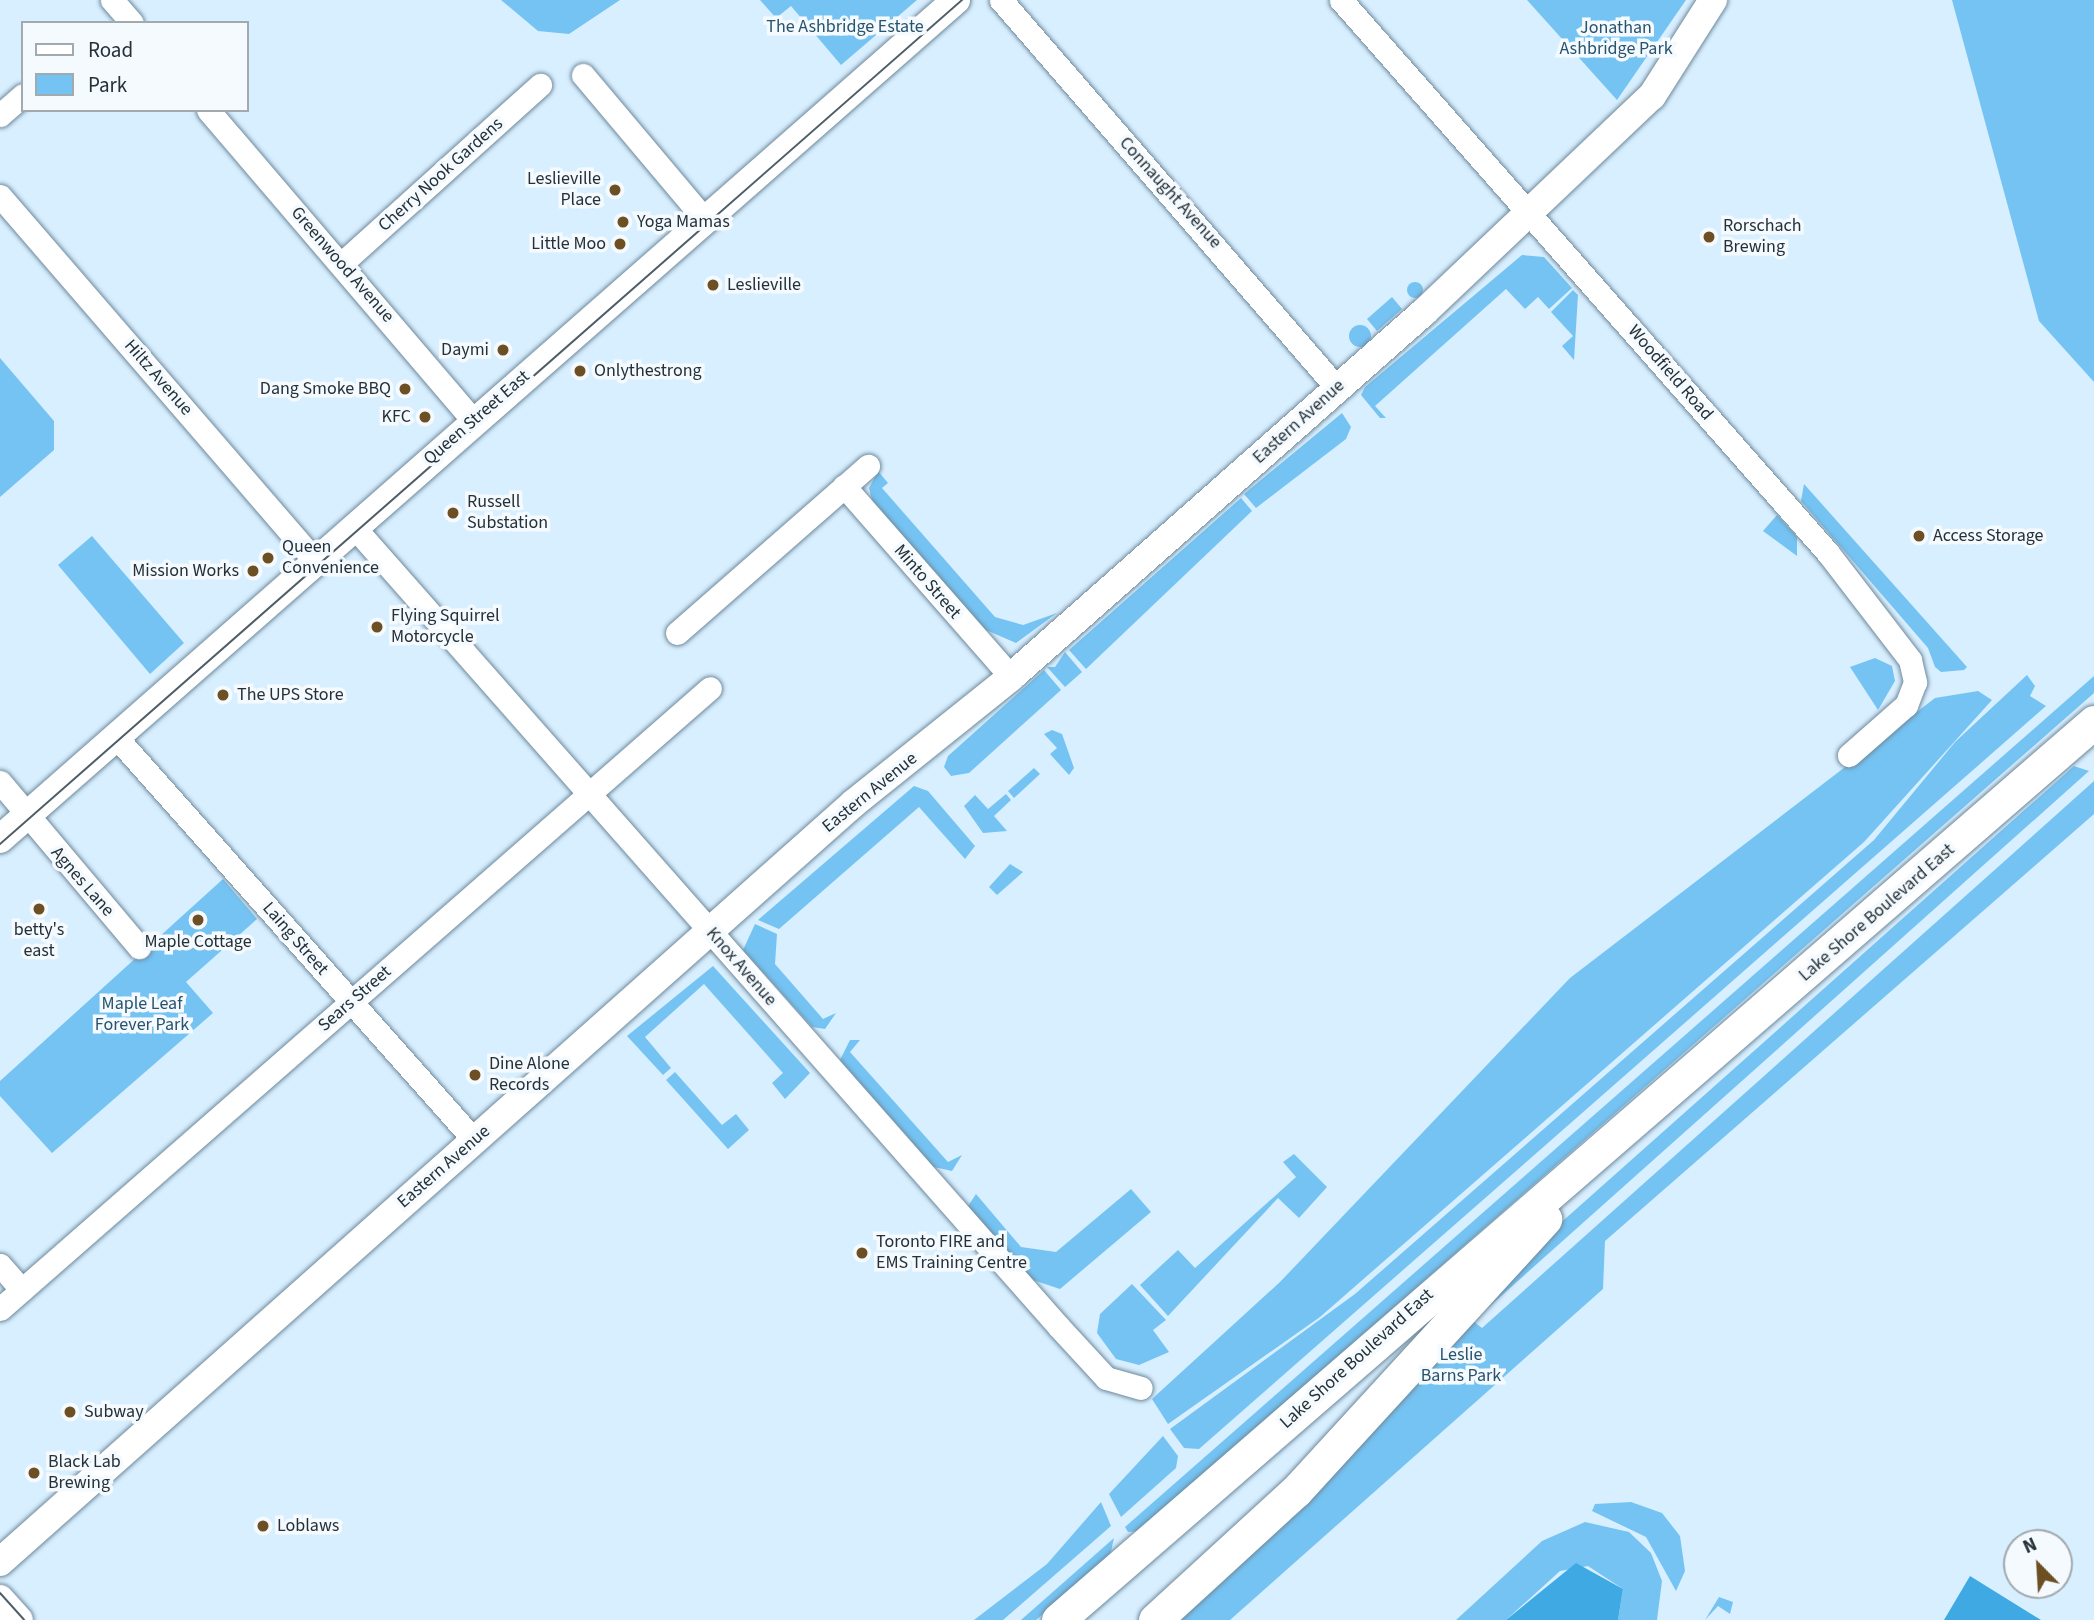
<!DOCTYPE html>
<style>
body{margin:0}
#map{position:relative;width:2094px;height:1620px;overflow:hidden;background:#d8efff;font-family:"Source Sans 3",sans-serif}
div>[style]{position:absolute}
.green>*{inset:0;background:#75c3f3}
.round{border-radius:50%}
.water>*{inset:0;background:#3fa9e4}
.roads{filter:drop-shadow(0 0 2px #6e899b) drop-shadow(0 0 2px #6e899b)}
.minor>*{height:23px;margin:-11.5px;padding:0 11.5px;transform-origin:11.5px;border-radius:11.5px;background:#fff}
.major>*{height:28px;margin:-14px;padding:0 14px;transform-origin:14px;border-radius:14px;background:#fff}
.highway>*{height:33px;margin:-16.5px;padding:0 16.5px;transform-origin:16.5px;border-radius:16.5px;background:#fff}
.tram>*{height:2px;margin:-1px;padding:0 1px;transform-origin:1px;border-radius:1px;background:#4f5d66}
.dots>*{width:19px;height:19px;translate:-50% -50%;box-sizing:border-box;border:4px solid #f4fafe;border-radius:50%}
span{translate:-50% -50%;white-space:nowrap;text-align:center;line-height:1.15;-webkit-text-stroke:7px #f4fafe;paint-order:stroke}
.park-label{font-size:18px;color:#29536d}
.street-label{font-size:18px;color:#253138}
.poi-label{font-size:18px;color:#253138}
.right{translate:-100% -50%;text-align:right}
.left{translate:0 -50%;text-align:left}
.legend{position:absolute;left:21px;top:21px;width:228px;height:91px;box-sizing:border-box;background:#f4fafe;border:2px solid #a1aaaf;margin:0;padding:9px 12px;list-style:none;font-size:21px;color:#253138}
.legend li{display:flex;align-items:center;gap:14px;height:35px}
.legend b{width:35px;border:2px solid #a1aaaf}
.north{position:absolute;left:2003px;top:1529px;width:70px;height:70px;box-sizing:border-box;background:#f4fafe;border:2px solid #a1aaaf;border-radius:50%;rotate:336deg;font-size:19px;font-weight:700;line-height:28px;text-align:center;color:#253138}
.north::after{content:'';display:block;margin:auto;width:24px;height:32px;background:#6d4f24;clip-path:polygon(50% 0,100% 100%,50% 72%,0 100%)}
</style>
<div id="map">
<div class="green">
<div style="clip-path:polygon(501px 0,620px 0,569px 34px,538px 31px)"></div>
<div style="clip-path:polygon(760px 0,917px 0,841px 65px,791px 6px,776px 18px)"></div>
<div style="clip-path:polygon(1527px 0,1686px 0,1617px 100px)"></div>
<div style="clip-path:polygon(1952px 0,2094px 0,2094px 382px,2039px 321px)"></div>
<div style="clip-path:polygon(1522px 255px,1544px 257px,1572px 288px,1549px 309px,1538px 297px,1525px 309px,1506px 289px,1375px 406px,1386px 418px,1380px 418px,1361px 395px,1365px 387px)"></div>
<div class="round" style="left:1407px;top:282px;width:16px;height:16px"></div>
<div style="clip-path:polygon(1573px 290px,1578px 295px,1574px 360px,1562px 346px,1573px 336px,1551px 312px)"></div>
<div style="clip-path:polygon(1392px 297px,1402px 309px,1377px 331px,1367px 319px)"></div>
<div class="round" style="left:1349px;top:325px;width:22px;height:22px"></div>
<div style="clip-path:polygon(0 358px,54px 421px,54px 450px,0 497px)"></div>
<div style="clip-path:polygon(1342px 413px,1351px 427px,1346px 439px,1256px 508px,1244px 494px)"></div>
<div style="clip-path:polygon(878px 471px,888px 483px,882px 488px,995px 617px,1023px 625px,1057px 613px,1016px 643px,986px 630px,872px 500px,869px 488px)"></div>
<div style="clip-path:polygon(1804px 484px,1967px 667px,1964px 670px,1941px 672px,1935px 667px,1928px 648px,1801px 501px)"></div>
<div style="clip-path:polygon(1241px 498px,1252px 511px,1086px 669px,1069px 650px)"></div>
<div style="clip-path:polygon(1777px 515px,1797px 537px,1797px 556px,1763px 531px)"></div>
<div style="clip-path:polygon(92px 536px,184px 643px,150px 674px,58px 565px)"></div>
<div style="clip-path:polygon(1065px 652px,1082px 672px,1065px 687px,1047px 667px,1055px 667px)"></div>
<div style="clip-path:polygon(1875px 658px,1892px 666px,1895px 681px,1878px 710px,1850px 667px)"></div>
<div style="clip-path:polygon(1044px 670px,1061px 690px,969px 773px,951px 776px,944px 767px,948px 756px)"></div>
<div style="clip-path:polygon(2027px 675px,2035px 686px,2030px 696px,2046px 706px,1199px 1449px,1184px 1448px,1170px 1429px,1355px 1294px,1874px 840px,1955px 742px)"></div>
<div style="clip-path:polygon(2094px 676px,2094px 693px,1139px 1531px,1128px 1532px,1125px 1527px)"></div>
<div style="clip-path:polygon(1978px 691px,1992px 700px,1864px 842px,1320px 1317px,1168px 1424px,1152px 1399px,1280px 1282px,1570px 978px,1935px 698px)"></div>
<div style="clip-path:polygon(1052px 730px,1062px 734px,1074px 768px,1069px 775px,1050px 754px,1057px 748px,1044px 734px)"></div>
<div style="clip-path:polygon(2074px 766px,2089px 771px,1473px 1321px,1482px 1328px,2094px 781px,2094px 814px,1605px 1241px,1603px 1289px,1230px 1620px,1171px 1620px,1547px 1235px)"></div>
<div style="clip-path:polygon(1034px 768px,1040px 774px,1014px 798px,1008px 791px)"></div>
<div style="clip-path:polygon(914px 786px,928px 791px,975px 846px,965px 859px,919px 807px,779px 929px,758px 920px)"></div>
<div style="clip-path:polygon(1006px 794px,1011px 800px,994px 816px,1007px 831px,983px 833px,964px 806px,975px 795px,988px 809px)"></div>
<div style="clip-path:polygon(1010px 864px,1023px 872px,997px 895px,989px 887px)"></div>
<div style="clip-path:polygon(223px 879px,257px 919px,186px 982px,213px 1013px,52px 1153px,0 1096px,0 1081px)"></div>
<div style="clip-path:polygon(755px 924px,777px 934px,775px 964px,823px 1019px,836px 1013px,825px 1029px,812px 1027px,743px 950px)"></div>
<div style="clip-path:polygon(713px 966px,810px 1073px,785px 1099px,772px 1083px,783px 1073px,704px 984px,645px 1037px,671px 1068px,663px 1075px,627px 1036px)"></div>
<div style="clip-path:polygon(850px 1040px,860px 1040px,850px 1052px,948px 1162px,962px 1155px,952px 1171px,934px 1167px,840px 1060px)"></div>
<div style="clip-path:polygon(675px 1072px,722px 1125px,736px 1114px,749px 1130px,728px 1149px,666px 1080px)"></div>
<div style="clip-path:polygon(1294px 1154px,1327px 1187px,1299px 1218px,1278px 1198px,1168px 1316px,1140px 1285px,1178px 1250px,1195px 1268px,1296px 1177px,1283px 1162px)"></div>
<div style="clip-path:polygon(1131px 1189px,1151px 1212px,1060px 1289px,1033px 1280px,968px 1206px,976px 1194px,1021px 1247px,1056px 1252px)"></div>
<div style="clip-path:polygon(1132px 1284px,1166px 1320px,1153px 1330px,1169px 1352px,1139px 1365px,1116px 1359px,1097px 1333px,1100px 1314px)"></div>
<div style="clip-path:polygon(1163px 1436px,1178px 1456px,1176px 1468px,1121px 1517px,1109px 1494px)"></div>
<div style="clip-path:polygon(1101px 1502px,1111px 1526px,1003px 1620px,974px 1620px,1047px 1564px)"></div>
<div style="clip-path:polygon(1631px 1502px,1662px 1513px,1680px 1536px,1685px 1571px,1676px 1591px,1646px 1537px,1592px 1511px,1595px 1504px)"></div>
<div style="clip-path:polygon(1585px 1522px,1629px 1532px,1651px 1553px,1662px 1581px,1657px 1620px,1618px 1620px,1623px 1589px,1588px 1566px,1560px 1571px,1506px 1620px,1456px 1620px,1542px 1541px)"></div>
<div style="clip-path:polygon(1114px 1538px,1110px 1556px,1036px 1620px,1021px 1620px)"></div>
<div style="clip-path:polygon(1719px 1597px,1733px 1602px,1730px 1614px,1718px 1606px,1705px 1620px)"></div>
</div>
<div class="water">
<div style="clip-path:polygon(1576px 1563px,1623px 1589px,1618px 1620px,1506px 1620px)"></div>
<div style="clip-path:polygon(1970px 1576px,2041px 1620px,1944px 1620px)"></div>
</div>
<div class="roads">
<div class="minor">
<div style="left:112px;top:0;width:30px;rotate:49deg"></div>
<div style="left:1001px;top:0;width:513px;rotate:49.11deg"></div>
<div style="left:1341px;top:0;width:737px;rotate:48.63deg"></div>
<div style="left:1828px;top:553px;width:135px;rotate:52.5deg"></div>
<div style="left:1910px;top:660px;width:23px;rotate:77deg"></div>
<div style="left:1915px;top:682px;width:25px;rotate:111deg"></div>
<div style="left:1906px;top:705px;width:76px;rotate:138.7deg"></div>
<div style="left:583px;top:75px;width:189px;rotate:49.9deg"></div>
<div style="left:208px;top:110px;width:409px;rotate:49.5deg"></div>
<div style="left:0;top:115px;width:30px;rotate:-41deg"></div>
<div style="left:0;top:196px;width:482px;rotate:49.2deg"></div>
<div style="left:341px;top:264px;width:268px;rotate:-42deg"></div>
<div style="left:844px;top:486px;width:254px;rotate:48.8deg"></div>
<div style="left:354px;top:527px;width:1066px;rotate:48.61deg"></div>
<div style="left:1059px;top:1327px;width:69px;rotate:47.3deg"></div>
<div style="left:1106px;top:1378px;width:36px;rotate:16deg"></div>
<div style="left:677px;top:633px;width:254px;rotate:-41.2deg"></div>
<div style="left:116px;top:737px;width:539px;rotate:48.38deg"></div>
<div style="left:0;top:782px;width:216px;rotate:49.9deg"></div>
<div style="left:0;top:1265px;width:33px;rotate:49deg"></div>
<div style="left:0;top:1309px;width:943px;rotate:-41.17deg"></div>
</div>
<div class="major">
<div style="left:0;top:839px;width:1272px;rotate:-41.27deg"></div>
<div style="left:0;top:1562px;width:1143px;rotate:-41.63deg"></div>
<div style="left:854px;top:803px;width:201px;rotate:-38.7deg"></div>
<div style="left:1011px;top:677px;width:551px;rotate:-41.47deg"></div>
<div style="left:1424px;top:312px;width:314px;rotate:-43.5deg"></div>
<div style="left:1652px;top:96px;width:114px;rotate:-57.6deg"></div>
<div style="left:0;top:1599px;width:28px;rotate:48deg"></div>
</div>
<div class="highway">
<div style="left:1058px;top:1620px;width:1371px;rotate:-40.92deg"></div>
<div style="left:1155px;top:1620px;width:191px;rotate:-42.5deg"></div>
<div style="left:1296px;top:1491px;width:369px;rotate:-47.5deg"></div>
</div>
</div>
<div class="tram">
<div style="left:0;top:844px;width:1280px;rotate:-41.26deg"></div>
<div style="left:0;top:1593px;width:36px;rotate:48deg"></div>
</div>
<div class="dots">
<div style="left:615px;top:190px;background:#6d4f24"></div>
<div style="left:623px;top:222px;background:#6d4f24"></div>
<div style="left:1709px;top:237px;background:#6d4f24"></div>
<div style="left:620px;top:244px;background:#6d4f24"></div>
<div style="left:713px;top:285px;background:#6d4f24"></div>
<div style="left:503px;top:350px;background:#6d4f24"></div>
<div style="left:580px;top:371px;background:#6d4f24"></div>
<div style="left:405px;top:389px;background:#6d4f24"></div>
<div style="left:425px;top:417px;background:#6d4f24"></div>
<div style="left:453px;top:513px;background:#6d4f24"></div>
<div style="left:1919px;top:536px;background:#6d4f24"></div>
<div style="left:268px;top:558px;background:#6d4f24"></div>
<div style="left:253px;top:571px;background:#6d4f24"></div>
<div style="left:377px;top:627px;background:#6d4f24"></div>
<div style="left:223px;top:695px;background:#6d4f24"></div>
<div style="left:39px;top:909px;background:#6d4f24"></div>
<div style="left:198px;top:920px;background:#6d4f24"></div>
<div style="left:475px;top:1075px;background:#6d4f24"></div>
<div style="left:862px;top:1253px;background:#6d4f24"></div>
<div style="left:70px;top:1412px;background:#6d4f24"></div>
<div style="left:34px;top:1473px;background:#6d4f24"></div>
<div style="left:263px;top:1526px;background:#6d4f24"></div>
</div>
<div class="park-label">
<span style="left:845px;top:27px">The Ashbridge Estate</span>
<span style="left:1616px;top:39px">Jonathan<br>Ashbridge Park</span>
<span style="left:142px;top:1015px">Maple Leaf<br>Forever Park</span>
<span style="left:1461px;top:1366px">Leslie<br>Barns Park</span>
</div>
<div class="street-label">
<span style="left:441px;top:175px;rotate:-42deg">Cherry Nook Gardens</span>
<span style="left:1170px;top:193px;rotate:48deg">Connaught Avenue</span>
<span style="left:342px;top:265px;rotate:49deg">Greenwood Avenue</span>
<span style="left:1670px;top:373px;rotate:49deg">Woodfield Road</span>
<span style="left:158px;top:378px;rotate:49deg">Hiltz Avenue</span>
<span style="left:477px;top:418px;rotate:-41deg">Queen Street East</span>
<span style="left:1299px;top:422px;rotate:-42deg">Eastern Avenue</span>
<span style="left:927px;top:582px;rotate:49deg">Minto Street</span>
<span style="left:870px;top:793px;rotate:-39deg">Eastern Avenue</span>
<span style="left:82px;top:882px;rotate:49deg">Agnes Lane</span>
<span style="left:1877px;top:913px;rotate:-41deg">Lake Shore Boulevard East</span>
<span style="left:295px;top:939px;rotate:49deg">Laing Street</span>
<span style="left:741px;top:967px;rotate:49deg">Knox Avenue</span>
<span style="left:355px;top:999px;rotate:-41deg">Sears Street</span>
<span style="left:444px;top:1167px;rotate:-41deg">Eastern Avenue</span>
<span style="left:1357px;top:1359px;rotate:-42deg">Lake Shore Boulevard East</span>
</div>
<div class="poi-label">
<span class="right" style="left:601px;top:190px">Leslieville<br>Place</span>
<span class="left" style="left:637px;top:222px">Yoga Mamas</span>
<span class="left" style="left:1723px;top:237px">Rorschach<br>Brewing</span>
<span class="right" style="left:606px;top:244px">Little Moo</span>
<span class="left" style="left:727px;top:285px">Leslieville</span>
<span class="right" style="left:489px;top:350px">Daymi</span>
<span class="left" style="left:594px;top:371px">Onlythestrong</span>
<span class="right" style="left:391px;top:389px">Dang Smoke BBQ</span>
<span class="right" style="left:411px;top:417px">KFC</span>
<span class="left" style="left:467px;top:513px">Russell<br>Substation</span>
<span class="left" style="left:1933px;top:536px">Access Storage</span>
<span class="left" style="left:282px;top:558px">Queen<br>Convenience</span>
<span class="right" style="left:239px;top:571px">Mission Works</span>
<span class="left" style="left:391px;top:627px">Flying Squirrel<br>Motorcycle</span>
<span class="left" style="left:237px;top:695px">The UPS Store</span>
<span style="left:39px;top:941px">betty's<br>east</span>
<span style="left:198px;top:942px">Maple Cottage</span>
<span class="left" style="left:489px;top:1075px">Dine Alone<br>Records</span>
<span class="left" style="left:876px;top:1253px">Toronto FIRE and<br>EMS Training Centre</span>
<span class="left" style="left:84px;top:1412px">Subway</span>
<span class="left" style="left:48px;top:1473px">Black Lab<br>Brewing</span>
<span class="left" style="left:277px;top:1526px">Loblaws</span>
</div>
<ul class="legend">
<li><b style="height:9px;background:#fff"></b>Road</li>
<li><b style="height:19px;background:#75c3f3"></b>Park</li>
</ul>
<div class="north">N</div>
</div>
